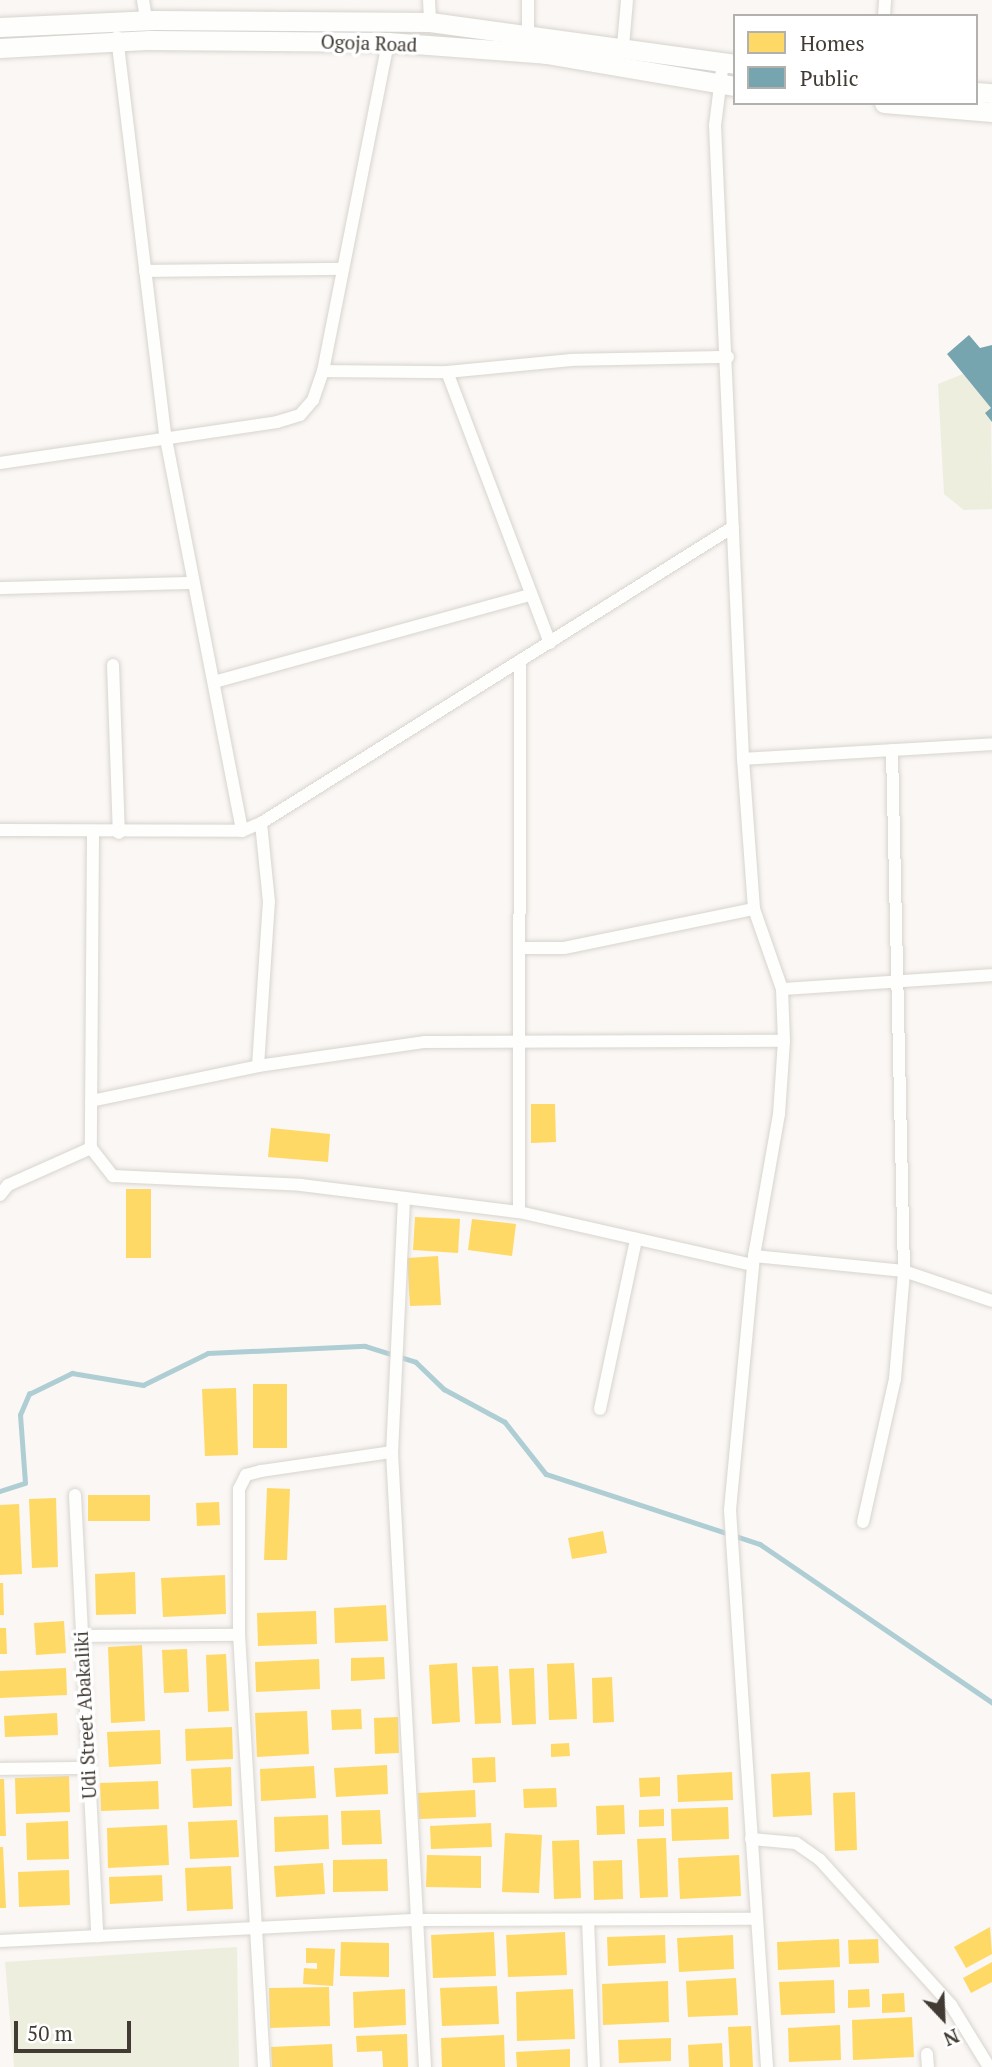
<!DOCTYPE html>
<style>
body{margin:0}
#map{position:relative;width:992px;height:2067px;overflow:hidden;background:#faf7f4;font-family:"PT Serif",serif}
div>[style]{position:absolute}
.green>*{inset:0;background:#eeeede}
.homes>*{inset:0;background:#ffd966}
.public>*{inset:0;background:#76a5af}
.stream>*{height:4.5px;margin:-2.25px;padding:0 2.25px;transform-origin:2.25px;border-radius:2.25px;background:#aeced4}
.roads{filter:drop-shadow(0 0 2px #d8d4cf) drop-shadow(0 0 2px #d8d4cf)}
.minor>*{height:12px;margin:-6px;padding:0 6px;transform-origin:6px;border-radius:6px;background:#fefefd}
.secondary>*{height:19px;margin:-9.5px;padding:0 9.5px;transform-origin:9.5px;border-radius:9.5px;background:#fefefd}
span{translate:-50% -50%;white-space:nowrap;text-align:center;line-height:1.15;-webkit-text-stroke:7px #fff;paint-order:stroke}
.street-label{font-size:19px;color:#423b34}
.legend{position:absolute;left:733px;top:14px;width:245px;height:91px;box-sizing:border-box;background:#fff;border:2px solid #b3b1ae;margin:0;padding:9px 12px;list-style:none;font-size:21px;color:#423b34}
.legend li{display:flex;align-items:center;gap:14px;height:35px}
.legend b{width:35px;border:2px solid #b3b1ae}
.north{position:absolute;left:908px;top:1983px;width:70px;height:70px;-webkit-text-stroke:5px #fff;paint-order:stroke;rotate:157deg;font-size:19px;font-weight:700;line-height:28px;text-align:center;color:#423b34}
.north::after{content:'';display:block;margin:auto;width:24px;height:32px;background:#423b34;clip-path:polygon(50% 0,100% 100%,50% 72%,0 100%)}
.scale{position:absolute;left:14px;top:2021px;width:117px;height:32px;box-sizing:border-box;border:4px solid #423b34;border-top:0;padding-left:9px;font-size:21px;line-height:24px;white-space:nowrap;color:#423b34;-webkit-text-stroke:5px #fff;paint-order:stroke}
</style>
<div id="map">
<div class="green">
<div style="clip-path:polygon(963px 374px,991px 408px,992px 509px,964px 510px,944px 494px,938px 384px)"></div>
<div style="clip-path:polygon(237px 1947px,239px 2067px,14px 2067px,5px 1962px)"></div>
</div>
<div class="homes">
<div style="clip-path:polygon(531px 1104px,555px 1104px,556px 1142px,531px 1143px)"></div>
<div style="clip-path:polygon(271px 1128px,330px 1134px,328px 1162px,268px 1157px)"></div>
<div style="clip-path:polygon(126px 1189px,151px 1189px,151px 1258px,126px 1258px)"></div>
<div style="clip-path:polygon(415px 1217px,460px 1219px,458px 1253px,413px 1250px)"></div>
<div style="clip-path:polygon(472px 1219px,516px 1224px,512px 1256px,468px 1250px)"></div>
<div style="clip-path:polygon(438px 1256px,441px 1305px,410px 1306px,407px 1258px)"></div>
<div style="clip-path:polygon(253px 1384px,287px 1384px,287px 1448px,253px 1448px)"></div>
<div style="clip-path:polygon(236px 1388px,238px 1455px,205px 1456px,202px 1389px)"></div>
<div style="clip-path:polygon(267px 1488px,290px 1489px,287px 1560px,264px 1560px)"></div>
<div style="clip-path:polygon(88px 1495px,150px 1495px,150px 1521px,88px 1521px)"></div>
<div style="clip-path:polygon(56px 1498px,58px 1567px,32px 1568px,29px 1499px)"></div>
<div style="clip-path:polygon(219px 1502px,220px 1525px,197px 1526px,196px 1503px)"></div>
<div style="clip-path:polygon(19px 1504px,22px 1574px,0 1575px,0 1505px)"></div>
<div style="clip-path:polygon(603px 1531px,607px 1553px,572px 1559px,568px 1538px)"></div>
<div style="clip-path:polygon(135px 1572px,136px 1614px,96px 1615px,95px 1574px)"></div>
<div style="clip-path:polygon(225px 1575px,226px 1614px,163px 1617px,161px 1578px)"></div>
<div style="clip-path:polygon(0 1583px,3px 1583px,4px 1615px,0 1615px)"></div>
<div style="clip-path:polygon(386px 1605px,388px 1641px,335px 1643px,334px 1608px)"></div>
<div style="clip-path:polygon(316px 1611px,317px 1644px,258px 1646px,257px 1613px)"></div>
<div style="clip-path:polygon(64px 1621px,66px 1653px,36px 1655px,34px 1623px)"></div>
<div style="clip-path:polygon(0 1628px,6px 1628px,7px 1654px,0 1654px)"></div>
<div style="clip-path:polygon(142px 1645px,145px 1721px,111px 1723px,108px 1647px)"></div>
<div style="clip-path:polygon(187px 1649px,189px 1692px,164px 1693px,162px 1650px)"></div>
<div style="clip-path:polygon(226px 1654px,229px 1711px,208px 1712px,206px 1655px)"></div>
<div style="clip-path:polygon(384px 1657px,385px 1679px,351px 1681px,351px 1658px)"></div>
<div style="clip-path:polygon(319px 1659px,320px 1689px,256px 1692px,255px 1662px)"></div>
<div style="clip-path:polygon(457px 1663px,460px 1722px,432px 1724px,429px 1665px)"></div>
<div style="clip-path:polygon(574px 1663px,577px 1719px,549px 1720px,547px 1664px)"></div>
<div style="clip-path:polygon(498px 1666px,501px 1723px,475px 1724px,472px 1667px)"></div>
<div style="clip-path:polygon(66px 1668px,67px 1695px,0 1698px,0 1671px)"></div>
<div style="clip-path:polygon(534px 1668px,536px 1724px,512px 1725px,509px 1669px)"></div>
<div style="clip-path:polygon(612px 1677px,614px 1722px,593px 1723px,592px 1678px)"></div>
<div style="clip-path:polygon(361px 1709px,362px 1729px,332px 1730px,331px 1710px)"></div>
<div style="clip-path:polygon(307px 1711px,309px 1754px,257px 1757px,255px 1713px)"></div>
<div style="clip-path:polygon(57px 1713px,58px 1735px,5px 1737px,4px 1716px)"></div>
<div style="clip-path:polygon(398px 1717px,399px 1753px,375px 1754px,374px 1718px)"></div>
<div style="clip-path:polygon(232px 1727px,233px 1759px,186px 1761px,185px 1729px)"></div>
<div style="clip-path:polygon(160px 1730px,161px 1764px,109px 1767px,107px 1732px)"></div>
<div style="clip-path:polygon(569px 1743px,570px 1756px,551px 1757px,551px 1744px)"></div>
<div style="clip-path:polygon(495px 1757px,496px 1782px,473px 1783px,472px 1758px)"></div>
<div style="clip-path:polygon(387px 1765px,388px 1794px,336px 1797px,334px 1768px)"></div>
<div style="clip-path:polygon(314px 1766px,316px 1798px,261px 1801px,260px 1769px)"></div>
<div style="clip-path:polygon(231px 1767px,232px 1806px,193px 1808px,191px 1769px)"></div>
<div style="clip-path:polygon(732px 1772px,733px 1800px,678px 1802px,677px 1775px)"></div>
<div style="clip-path:polygon(810px 1772px,812px 1815px,773px 1817px,771px 1774px)"></div>
<div style="clip-path:polygon(69px 1776px,70px 1812px,16px 1814px,15px 1778px)"></div>
<div style="clip-path:polygon(660px 1777px,660px 1796px,640px 1797px,639px 1778px)"></div>
<div style="clip-path:polygon(0 1779px,4px 1779px,6px 1836px,0 1836px)"></div>
<div style="clip-path:polygon(158px 1781px,159px 1809px,101px 1811px,100px 1783px)"></div>
<div style="clip-path:polygon(556px 1788px,557px 1807px,524px 1808px,523px 1789px)"></div>
<div style="clip-path:polygon(475px 1790px,476px 1817px,419px 1819px,418px 1793px)"></div>
<div style="clip-path:polygon(855px 1792px,857px 1850px,835px 1851px,833px 1793px)"></div>
<div style="clip-path:polygon(624px 1805px,625px 1834px,597px 1835px,596px 1806px)"></div>
<div style="clip-path:polygon(728px 1807px,729px 1839px,672px 1841px,671px 1809px)"></div>
<div style="clip-path:polygon(664px 1809px,664px 1826px,639px 1827px,639px 1810px)"></div>
<div style="clip-path:polygon(380px 1810px,382px 1844px,342px 1845px,341px 1811px)"></div>
<div style="clip-path:polygon(328px 1815px,329px 1849px,275px 1852px,274px 1817px)"></div>
<div style="clip-path:polygon(237px 1820px,239px 1857px,190px 1859px,188px 1822px)"></div>
<div style="clip-path:polygon(68px 1821px,69px 1859px,27px 1860px,26px 1823px)"></div>
<div style="clip-path:polygon(491px 1823px,492px 1847px,431px 1849px,430px 1826px)"></div>
<div style="clip-path:polygon(167px 1825px,169px 1865px,108px 1868px,107px 1828px)"></div>
<div style="clip-path:polygon(505px 1833px,542px 1835px,539px 1893px,502px 1892px)"></div>
<div style="clip-path:polygon(666px 1838px,668px 1897px,640px 1898px,637px 1839px)"></div>
<div style="clip-path:polygon(579px 1840px,581px 1898px,554px 1899px,552px 1841px)"></div>
<div style="clip-path:polygon(0 1847px,3px 1847px,6px 1908px,0 1908px)"></div>
<div style="clip-path:polygon(427px 1855px,481px 1856px,481px 1888px,426px 1887px)"></div>
<div style="clip-path:polygon(739px 1855px,741px 1896px,680px 1899px,678px 1858px)"></div>
<div style="clip-path:polygon(387px 1859px,388px 1891px,333px 1892px,333px 1860px)"></div>
<div style="clip-path:polygon(622px 1860px,623px 1899px,594px 1900px,593px 1861px)"></div>
<div style="clip-path:polygon(323px 1863px,325px 1894px,276px 1897px,274px 1866px)"></div>
<div style="clip-path:polygon(231px 1866px,233px 1909px,187px 1911px,185px 1868px)"></div>
<div style="clip-path:polygon(69px 1870px,70px 1905px,19px 1907px,18px 1872px)"></div>
<div style="clip-path:polygon(162px 1875px,163px 1901px,110px 1904px,109px 1877px)"></div>
<div style="clip-path:polygon(990px 1927px,992px 1954px,966px 1968px,954px 1947px)"></div>
<div style="clip-path:polygon(494px 1932px,496px 1976px,433px 1978px,431px 1935px)"></div>
<div style="clip-path:polygon(565px 1932px,567px 1975px,508px 1977px,506px 1935px)"></div>
<div style="clip-path:polygon(665px 1935px,666px 1963px,608px 1966px,607px 1937px)"></div>
<div style="clip-path:polygon(733px 1935px,734px 1969px,679px 1972px,677px 1938px)"></div>
<div style="clip-path:polygon(839px 1939px,840px 1967px,778px 1970px,777px 1942px)"></div>
<div style="clip-path:polygon(878px 1939px,879px 1963px,849px 1964px,848px 1940px)"></div>
<div style="clip-path:polygon(341px 1942px,389px 1943px,389px 1977px,340px 1976px)"></div>
<div style="clip-path:polygon(306px 1948px,335px 1949px,333px 1986px,303px 1984px,304px 1968px,317px 1969px,317px 1963px,306px 1963px)"></div>
<div style="clip-path:polygon(992px 1962px,992px 1982px,971px 1993px,963px 1978px)"></div>
<div style="clip-path:polygon(736px 1978px,738px 2015px,688px 2017px,686px 1981px)"></div>
<div style="clip-path:polygon(834px 1980px,835px 2013px,781px 2015px,779px 1982px)"></div>
<div style="clip-path:polygon(668px 1981px,669px 2022px,603px 2025px,602px 1984px)"></div>
<div style="clip-path:polygon(497px 1986px,499px 2024px,442px 2026px,440px 1988px)"></div>
<div style="clip-path:polygon(329px 1987px,330px 2026px,270px 2028px,269px 1988px)"></div>
<div style="clip-path:polygon(405px 1989px,406px 2025px,354px 2028px,353px 1992px)"></div>
<div style="clip-path:polygon(573px 1989px,575px 2039px,517px 2041px,516px 1992px)"></div>
<div style="clip-path:polygon(869px 1989px,870px 2007px,848px 2008px,848px 1990px)"></div>
<div style="clip-path:polygon(904px 1993px,905px 2012px,882px 2013px,882px 1994px)"></div>
<div style="clip-path:polygon(912px 2017px,914px 2057px,853px 2060px,852px 2020px)"></div>
<div style="clip-path:polygon(840px 2025px,841px 2060px,789px 2062px,788px 2028px)"></div>
<div style="clip-path:polygon(751px 2026px,753px 2067px,730px 2067px,728px 2027px)"></div>
<div style="clip-path:polygon(407px 2034px,408px 2067px,383px 2067px,382px 2051px,357px 2052px,356px 2036px)"></div>
<div style="clip-path:polygon(504px 2035px,505px 2067px,442px 2067px,441px 2038px)"></div>
<div style="clip-path:polygon(671px 2038px,671px 2061px,619px 2063px,618px 2040px)"></div>
<div style="clip-path:polygon(722px 2043px,723px 2067px,689px 2067px,688px 2045px)"></div>
<div style="clip-path:polygon(332px 2044px,333px 2067px,272px 2067px,271px 2047px)"></div>
<div style="clip-path:polygon(570px 2049px,570px 2067px,517px 2067px,516px 2052px)"></div>
</div>
<div class="public">
<div style="clip-path:polygon(969px 335px,980px 348px,992px 345px,992px 422px,985px 413px,991px 408px,947px 354px)"></div>
</div>
<div class="stream">
<div style="left:0;top:1491px;width:26px;rotate:-18deg"></div>
<div style="left:25px;top:1483px;width:68px;rotate:-94.2deg"></div>
<div style="left:20px;top:1415px;width:23px;rotate:-67deg"></div>
<div style="left:29px;top:1394px;width:48px;rotate:-26deg"></div>
<div style="left:72px;top:1373px;width:72px;rotate:9.6deg"></div>
<div style="left:143px;top:1385px;width:72px;rotate:-26.2deg"></div>
<div style="left:208px;top:1353px;width:157px;rotate:-2.6deg"></div>
<div style="left:365px;top:1346px;width:53px;rotate:17.4deg"></div>
<div style="left:416px;top:1362px;width:39px;rotate:44deg"></div>
<div style="left:444px;top:1389px;width:69px;rotate:28.4deg"></div>
<div style="left:505px;top:1422px;width:66px;rotate:51.7deg"></div>
<div style="left:546px;top:1474px;width:225px;rotate:18.1deg"></div>
<div style="left:760px;top:1544px;width:281px;rotate:34.3deg"></div>
</div>
<div class="roads">
<div class="minor">
<div style="left:143px;top:0;width:20px;rotate:81deg"></div>
<div style="left:429px;top:0;width:22px;rotate:87deg"></div>
<div style="left:528px;top:0;width:31px;rotate:90deg"></div>
<div style="left:884px;top:16px;width:16px;rotate:-86deg"></div>
<div style="left:117px;top:37px;width:405px;rotate:83.1deg"></div>
<div style="left:166px;top:439px;width:399px;rotate:79deg"></div>
<div style="left:623px;top:46px;width:46px;rotate:-85deg"></div>
<div style="left:723px;top:62px;width:64px;rotate:97.2deg"></div>
<div style="left:715px;top:125px;width:635px;rotate:87.47deg"></div>
<div style="left:743px;top:759px;width:150px;rotate:85.8deg"></div>
<div style="left:754px;top:909px;width:85px;rotate:70.7deg"></div>
<div style="left:782px;top:989px;width:52px;rotate:87.8deg"></div>
<div style="left:784px;top:1041px;width:73px;rotate:93.9deg"></div>
<div style="left:779px;top:1114px;width:144px;rotate:100deg"></div>
<div style="left:754px;top:1256px;width:255px;rotate:95.4deg"></div>
<div style="left:730px;top:1510px;width:558px;rotate:86.2deg"></div>
<div style="left:145px;top:271px;width:198px;rotate:-0.6deg"></div>
<div style="left:323px;top:371px;width:335px;rotate:-78.8deg"></div>
<div style="left:0;top:463px;width:280px;rotate:-8.4deg"></div>
<div style="left:277px;top:422px;width:24px;rotate:-17deg"></div>
<div style="left:300px;top:415px;width:20px;rotate:-49deg"></div>
<div style="left:313px;top:400px;width:31px;rotate:-71deg"></div>
<div style="left:323px;top:371px;width:124px;rotate:0.5deg"></div>
<div style="left:0;top:588px;width:191px;rotate:-1.5deg"></div>
<div style="left:550px;top:643px;width:290px;rotate:-110.8deg"></div>
<div style="left:447px;top:372px;width:125px;rotate:-5.5deg"></div>
<div style="left:571px;top:360px;width:157px;rotate:-1.1deg"></div>
<div style="left:113px;top:665px;width:168px;rotate:88deg"></div>
<div style="left:214px;top:682px;width:328px;rotate:-15.4deg"></div>
<div style="left:743px;top:759px;width:249px;rotate:-3.4deg"></div>
<div style="left:0;top:830px;width:242px;rotate:0.2deg"></div>
<div style="left:242px;top:831px;width:21px;rotate:-23deg"></div>
<div style="left:261px;top:823px;width:557px;rotate:-32.09deg"></div>
<div style="left:93px;top:834px;width:314px;rotate:90.4deg"></div>
<div style="left:91px;top:1148px;width:36px;rotate:52deg"></div>
<div style="left:113px;top:1176px;width:188px;rotate:2.7deg"></div>
<div style="left:301px;top:1185px;width:220px;rotate:7.1deg"></div>
<div style="left:519px;top:1212px;width:240px;rotate:12.8deg"></div>
<div style="left:519px;top:948px;width:45px"></div>
<div style="left:564px;top:948px;width:194px;rotate:-11.6deg"></div>
<div style="left:782px;top:989px;width:210px;rotate:-3.8deg"></div>
<div style="left:258px;top:1066px;width:164px;rotate:-86.2deg"></div>
<div style="left:269px;top:902px;width:79px;rotate:-95.8deg"></div>
<div style="left:91px;top:1101px;width:171px;rotate:-11.8deg"></div>
<div style="left:258px;top:1066px;width:169px;rotate:-8.2deg"></div>
<div style="left:425px;top:1042px;width:359px;rotate:-0.2deg"></div>
<div style="left:0;top:1195px;width:13px;rotate:-51deg"></div>
<div style="left:8px;top:1185px;width:91px;rotate:-24deg"></div>
<div style="left:404px;top:1199px;width:253px;rotate:92.7deg"></div>
<div style="left:392px;top:1452px;width:616px;rotate:86.93deg"></div>
<div style="left:519px;top:1212px;width:547px;rotate:-89.9deg"></div>
<div style="left:754px;top:1256px;width:151px;rotate:5.7deg"></div>
<div style="left:904px;top:1271px;width:93px;rotate:18.8deg"></div>
<div style="left:600px;top:1409px;width:174px;rotate:-78deg"></div>
<div style="left:75px;top:1495px;width:442px;rotate:87.1deg"></div>
<div style="left:863px;top:1522px;width:147px;rotate:-77.4deg"></div>
<div style="left:895px;top:1379px;width:108px;rotate:-85.2deg"></div>
<div style="left:904px;top:1271px;width:521px;rotate:-91.32deg"></div>
<div style="left:79px;top:1636px;width:160px;rotate:-0.4deg"></div>
<div style="left:0;top:1769px;width:88px;rotate:-0.7deg"></div>
<div style="left:751px;top:1839px;width:45px;rotate:5.1deg"></div>
<div style="left:796px;top:1843px;width:29px;rotate:35deg"></div>
<div style="left:820px;top:1860px;width:195px;rotate:47.9deg"></div>
<div style="left:951px;top:2005px;width:73px;rotate:58.5deg"></div>
<div style="left:588px;top:1920px;width:147px;rotate:87.7deg"></div>
<div style="left:0;top:1941px;width:418px;rotate:-2.9deg"></div>
<div style="left:417px;top:1920px;width:338px;rotate:-0.2deg"></div>
<div style="left:927px;top:2054px;width:13px;rotate:86deg"></div>
<div style="left:264px;top:2067px;width:433px;rotate:-93.3deg"></div>
<div style="left:239px;top:1635px;width:146px;rotate:-90deg"></div>
<div style="left:239px;top:1489px;width:16px;rotate:-63deg"></div>
<div style="left:246px;top:1475px;width:16px;rotate:-15deg"></div>
<div style="left:261px;top:1471px;width:132px;rotate:-8.3deg"></div>
</div>
<div class="secondary">
<div style="left:0;top:27px;width:154px;rotate:-2.6deg"></div>
<div style="left:154px;top:20px;width:276px;rotate:0.4deg"></div>
<div style="left:430px;top:22px;width:308px;rotate:7.8deg"></div>
<div style="left:0;top:48px;width:150px;rotate:-3.1deg"></div>
<div style="left:150px;top:40px;width:238px;rotate:0.5deg"></div>
<div style="left:388px;top:42px;width:158px;rotate:4.3deg"></div>
<div style="left:546px;top:54px;width:192px;rotate:9.6deg"></div>
<div style="left:976px;top:92px;width:16px;rotate:4deg"></div>
<div style="left:884px;top:103px;width:108px;rotate:4.8deg"></div>
</div>
</div>
<div class="street-label">
<span style="left:369px;top:43px;rotate:2deg">Ogoja Road</span>
<span style="left:85px;top:1715px;rotate:-93deg">Udi Street Abakaliki</span>
</div>
<ul class="legend">
<li><b style="height:19px;background:#ffd966"></b>Homes</li>
<li><b style="height:19px;background:#76a5af"></b>Public</li>
</ul>
<div class="north">N</div>
<div class="scale">50 m</div>
</div>
